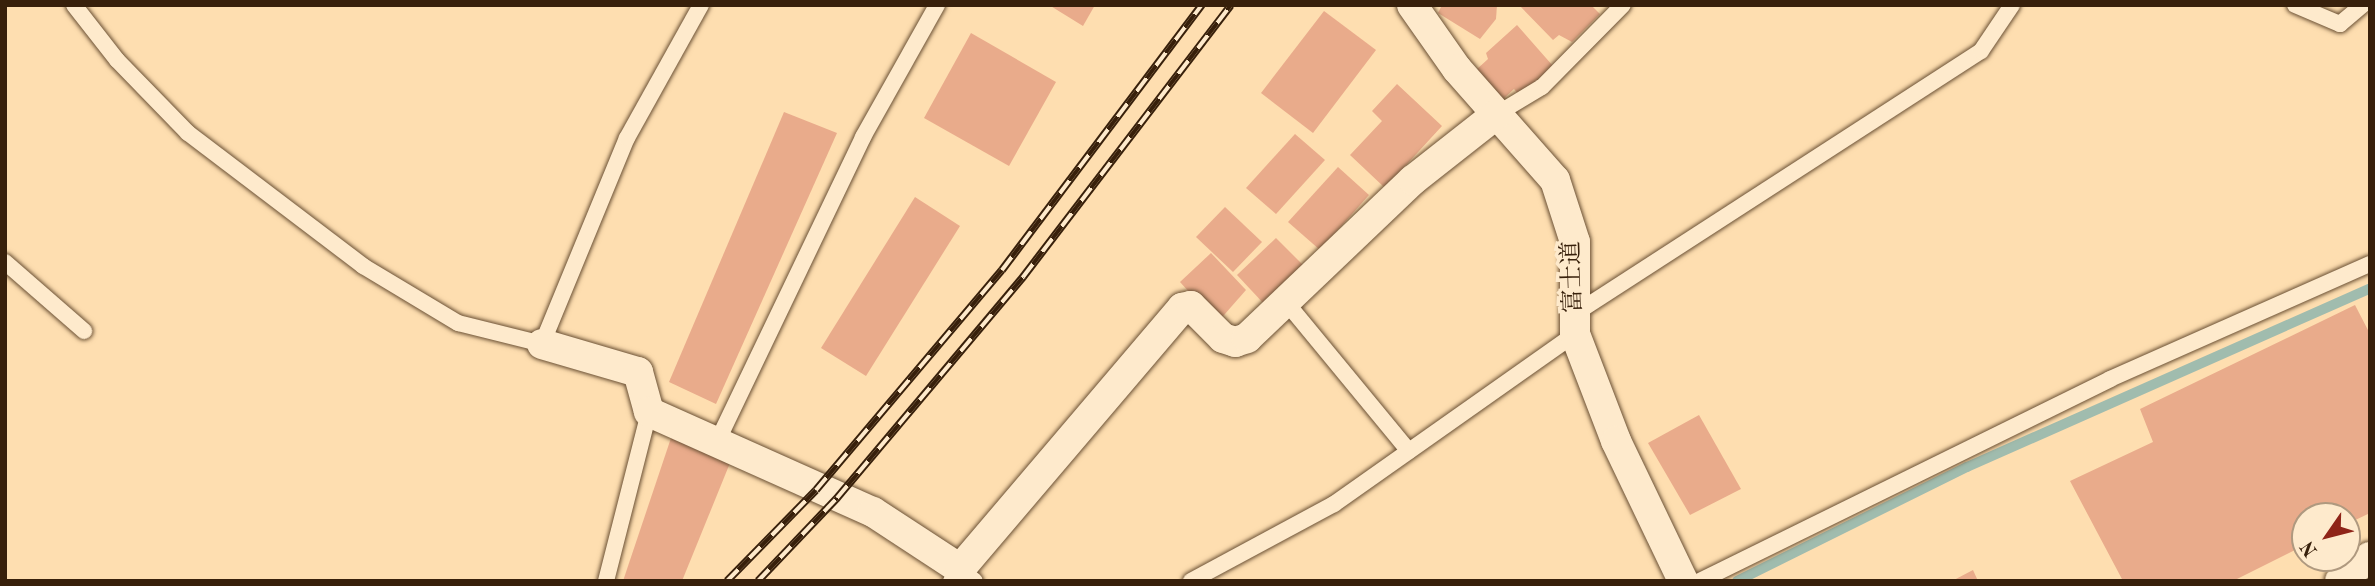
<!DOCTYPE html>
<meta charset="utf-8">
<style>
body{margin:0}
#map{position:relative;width:2375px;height:586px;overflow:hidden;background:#fedeb0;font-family:"Old Standard TT","Noto Serif JP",serif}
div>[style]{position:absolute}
.stream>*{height:10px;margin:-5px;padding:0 5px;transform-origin:5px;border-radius:5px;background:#a0bcae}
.building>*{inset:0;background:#e9ab8b}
.roads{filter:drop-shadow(0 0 2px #6a5034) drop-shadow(0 0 2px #6a5034)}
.service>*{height:16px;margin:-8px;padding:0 8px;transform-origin:8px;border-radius:8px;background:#feeacc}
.minor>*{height:30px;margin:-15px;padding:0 15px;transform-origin:15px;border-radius:15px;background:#feeacc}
.rail>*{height:8px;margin-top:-4px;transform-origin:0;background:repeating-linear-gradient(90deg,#feeacc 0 16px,#38200b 0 32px);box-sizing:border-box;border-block:2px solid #38200b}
span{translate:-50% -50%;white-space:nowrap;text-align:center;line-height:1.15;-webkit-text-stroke:7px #feeacc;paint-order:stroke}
.street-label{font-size:24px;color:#38200b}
.frame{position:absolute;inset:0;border:7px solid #38200b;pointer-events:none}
.north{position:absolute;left:2291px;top:502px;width:70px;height:70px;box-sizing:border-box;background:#feeacc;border:2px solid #af997f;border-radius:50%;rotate:235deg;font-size:19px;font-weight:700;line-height:28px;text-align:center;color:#38200b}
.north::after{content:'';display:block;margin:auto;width:24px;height:32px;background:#8f2418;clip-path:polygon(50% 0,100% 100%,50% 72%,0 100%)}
</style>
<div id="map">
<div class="stream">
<div style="left:1737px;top:581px;width:257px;rotate:-26.4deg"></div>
<div style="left:1967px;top:467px;width:441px;rotate:-23.9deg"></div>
</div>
<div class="building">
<div style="clip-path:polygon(1049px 5px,1095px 5px,1083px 26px)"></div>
<div style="clip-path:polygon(1442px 5px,1497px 5px,1496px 19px,1480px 39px,1438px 13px)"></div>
<div style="clip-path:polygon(1519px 5px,1591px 5px,1600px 14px,1572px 42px,1559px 35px,1553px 40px)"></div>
<div style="clip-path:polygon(1324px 11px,1376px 50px,1313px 133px,1261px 93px)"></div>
<div style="clip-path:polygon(1517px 25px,1553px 66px,1520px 96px,1514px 89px,1502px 100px,1476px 70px,1488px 59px,1486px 53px)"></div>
<div style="clip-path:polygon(971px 33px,1056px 82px,1009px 166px,924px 118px)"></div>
<div style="clip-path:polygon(1397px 84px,1442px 126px,1385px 188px,1350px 155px,1382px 121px,1372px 111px)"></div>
<div style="clip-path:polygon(784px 112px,837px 133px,716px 404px,669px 382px)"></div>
<div style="clip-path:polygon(1295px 134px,1325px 160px,1276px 214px,1246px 188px)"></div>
<div style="clip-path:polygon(1338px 167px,1369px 195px,1320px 250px,1288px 222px)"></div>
<div style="clip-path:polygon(915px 197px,960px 226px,866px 376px,821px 348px)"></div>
<div style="clip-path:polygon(1225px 207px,1262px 242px,1233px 272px,1196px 237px)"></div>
<div style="clip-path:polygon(1276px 238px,1305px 267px,1265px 305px,1237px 275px)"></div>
<div style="clip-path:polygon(1211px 253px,1246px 290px,1217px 323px,1180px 282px)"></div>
<div style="clip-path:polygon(2355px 305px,2370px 334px,2370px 513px,2347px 524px,2347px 516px,2305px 516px,2305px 545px,2233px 581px,2123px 581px,2070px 481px,2153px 442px,2140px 409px)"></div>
<div style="clip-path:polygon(1699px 415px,1741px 489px,1690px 515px,1648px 443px)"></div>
<div style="clip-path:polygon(672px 435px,730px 463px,682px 581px,623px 581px)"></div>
<div style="clip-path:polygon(1973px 570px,1978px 581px,1952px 581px)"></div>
</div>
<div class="roads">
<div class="service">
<div style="left:74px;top:5px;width:70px;rotate:52deg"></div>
<div style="left:117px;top:60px;width:102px;rotate:45.8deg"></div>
<div style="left:188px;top:133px;width:220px;rotate:37.2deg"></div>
<div style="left:363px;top:266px;width:111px;rotate:31deg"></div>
<div style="left:458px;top:323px;width:87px;rotate:14deg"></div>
<div style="left:542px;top:344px;width:223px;rotate:-67.6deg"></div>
<div style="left:627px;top:138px;width:152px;rotate:-60.9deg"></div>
<div style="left:2295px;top:5px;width:49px;rotate:22.9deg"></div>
<div style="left:2340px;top:24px;width:30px;rotate:-40deg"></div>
<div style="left:1497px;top:114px;width:52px;rotate:-31deg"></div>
<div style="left:1542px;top:87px;width:115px;rotate:-45.4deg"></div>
<div style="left:5px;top:262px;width:105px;rotate:41.1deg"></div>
<div style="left:1286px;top:302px;width:193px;rotate:50.5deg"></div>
<div style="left:1576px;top:313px;width:482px;rotate:-32.9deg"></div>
<div style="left:1981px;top:51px;width:55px;rotate:-56deg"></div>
<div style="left:718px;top:440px;width:336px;rotate:-64.4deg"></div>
<div style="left:863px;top:137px;width:151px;rotate:-60.7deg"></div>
<div style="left:606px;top:581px;width:174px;rotate:-75.7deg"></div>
<div style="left:951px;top:581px;width:15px;rotate:-53deg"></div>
<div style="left:960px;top:569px;width:19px;rotate:39deg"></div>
<div style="left:1191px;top:581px;width:162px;rotate:-28.3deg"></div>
<div style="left:1334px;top:504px;width:295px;rotate:-35.2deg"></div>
<div style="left:1700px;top:581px;width:457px;rotate:-26.2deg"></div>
<div style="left:2110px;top:379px;width:284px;rotate:-23.9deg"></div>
</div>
<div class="minor">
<div style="left:1412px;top:5px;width:78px;rotate:54.9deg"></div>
<div style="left:1457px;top:69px;width:148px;rotate:48.6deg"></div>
<div style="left:1555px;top:180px;width:65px;rotate:72.1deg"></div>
<div style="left:1575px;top:242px;width:92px;rotate:90deg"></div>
<div style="left:1575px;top:334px;width:115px;rotate:69deg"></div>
<div style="left:1616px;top:441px;width:155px;rotate:64.4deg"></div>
<div style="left:542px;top:344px;width:100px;rotate:16.3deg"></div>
<div style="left:638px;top:372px;width:41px;rotate:74.6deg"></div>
<div style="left:649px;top:412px;width:245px;rotate:24.1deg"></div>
<div style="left:873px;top:512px;width:104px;rotate:33.2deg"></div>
<div style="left:960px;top:569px;width:343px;rotate:-49.6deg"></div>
<div style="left:1182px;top:308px;width:9px;rotate:-13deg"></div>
<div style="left:1191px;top:306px;width:45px;rotate:45deg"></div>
<div style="left:1223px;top:338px;width:13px;rotate:18deg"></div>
<div style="left:1235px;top:342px;width:13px;rotate:-18deg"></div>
<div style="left:1247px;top:338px;width:229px;rotate:-43.6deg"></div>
<div style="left:1413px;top:180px;width:107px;rotate:-38.2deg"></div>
<div style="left:2340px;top:581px;width:38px;rotate:-39deg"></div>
</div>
</div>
<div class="rail">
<div style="left:727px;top:581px;width:127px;rotate:-45.6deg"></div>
<div style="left:816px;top:490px;width:288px;rotate:-49.8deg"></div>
<div style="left:1002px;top:270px;width:332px;rotate:-53deg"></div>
<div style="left:758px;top:581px;width:115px;rotate:-46.4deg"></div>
<div style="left:837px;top:498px;width:289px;rotate:-49.9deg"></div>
<div style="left:1023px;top:277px;width:342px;rotate:-52.6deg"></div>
</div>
<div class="street-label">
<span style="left:1574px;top:277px;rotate:-92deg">富士道</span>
</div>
<div class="frame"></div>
<div class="north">N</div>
</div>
